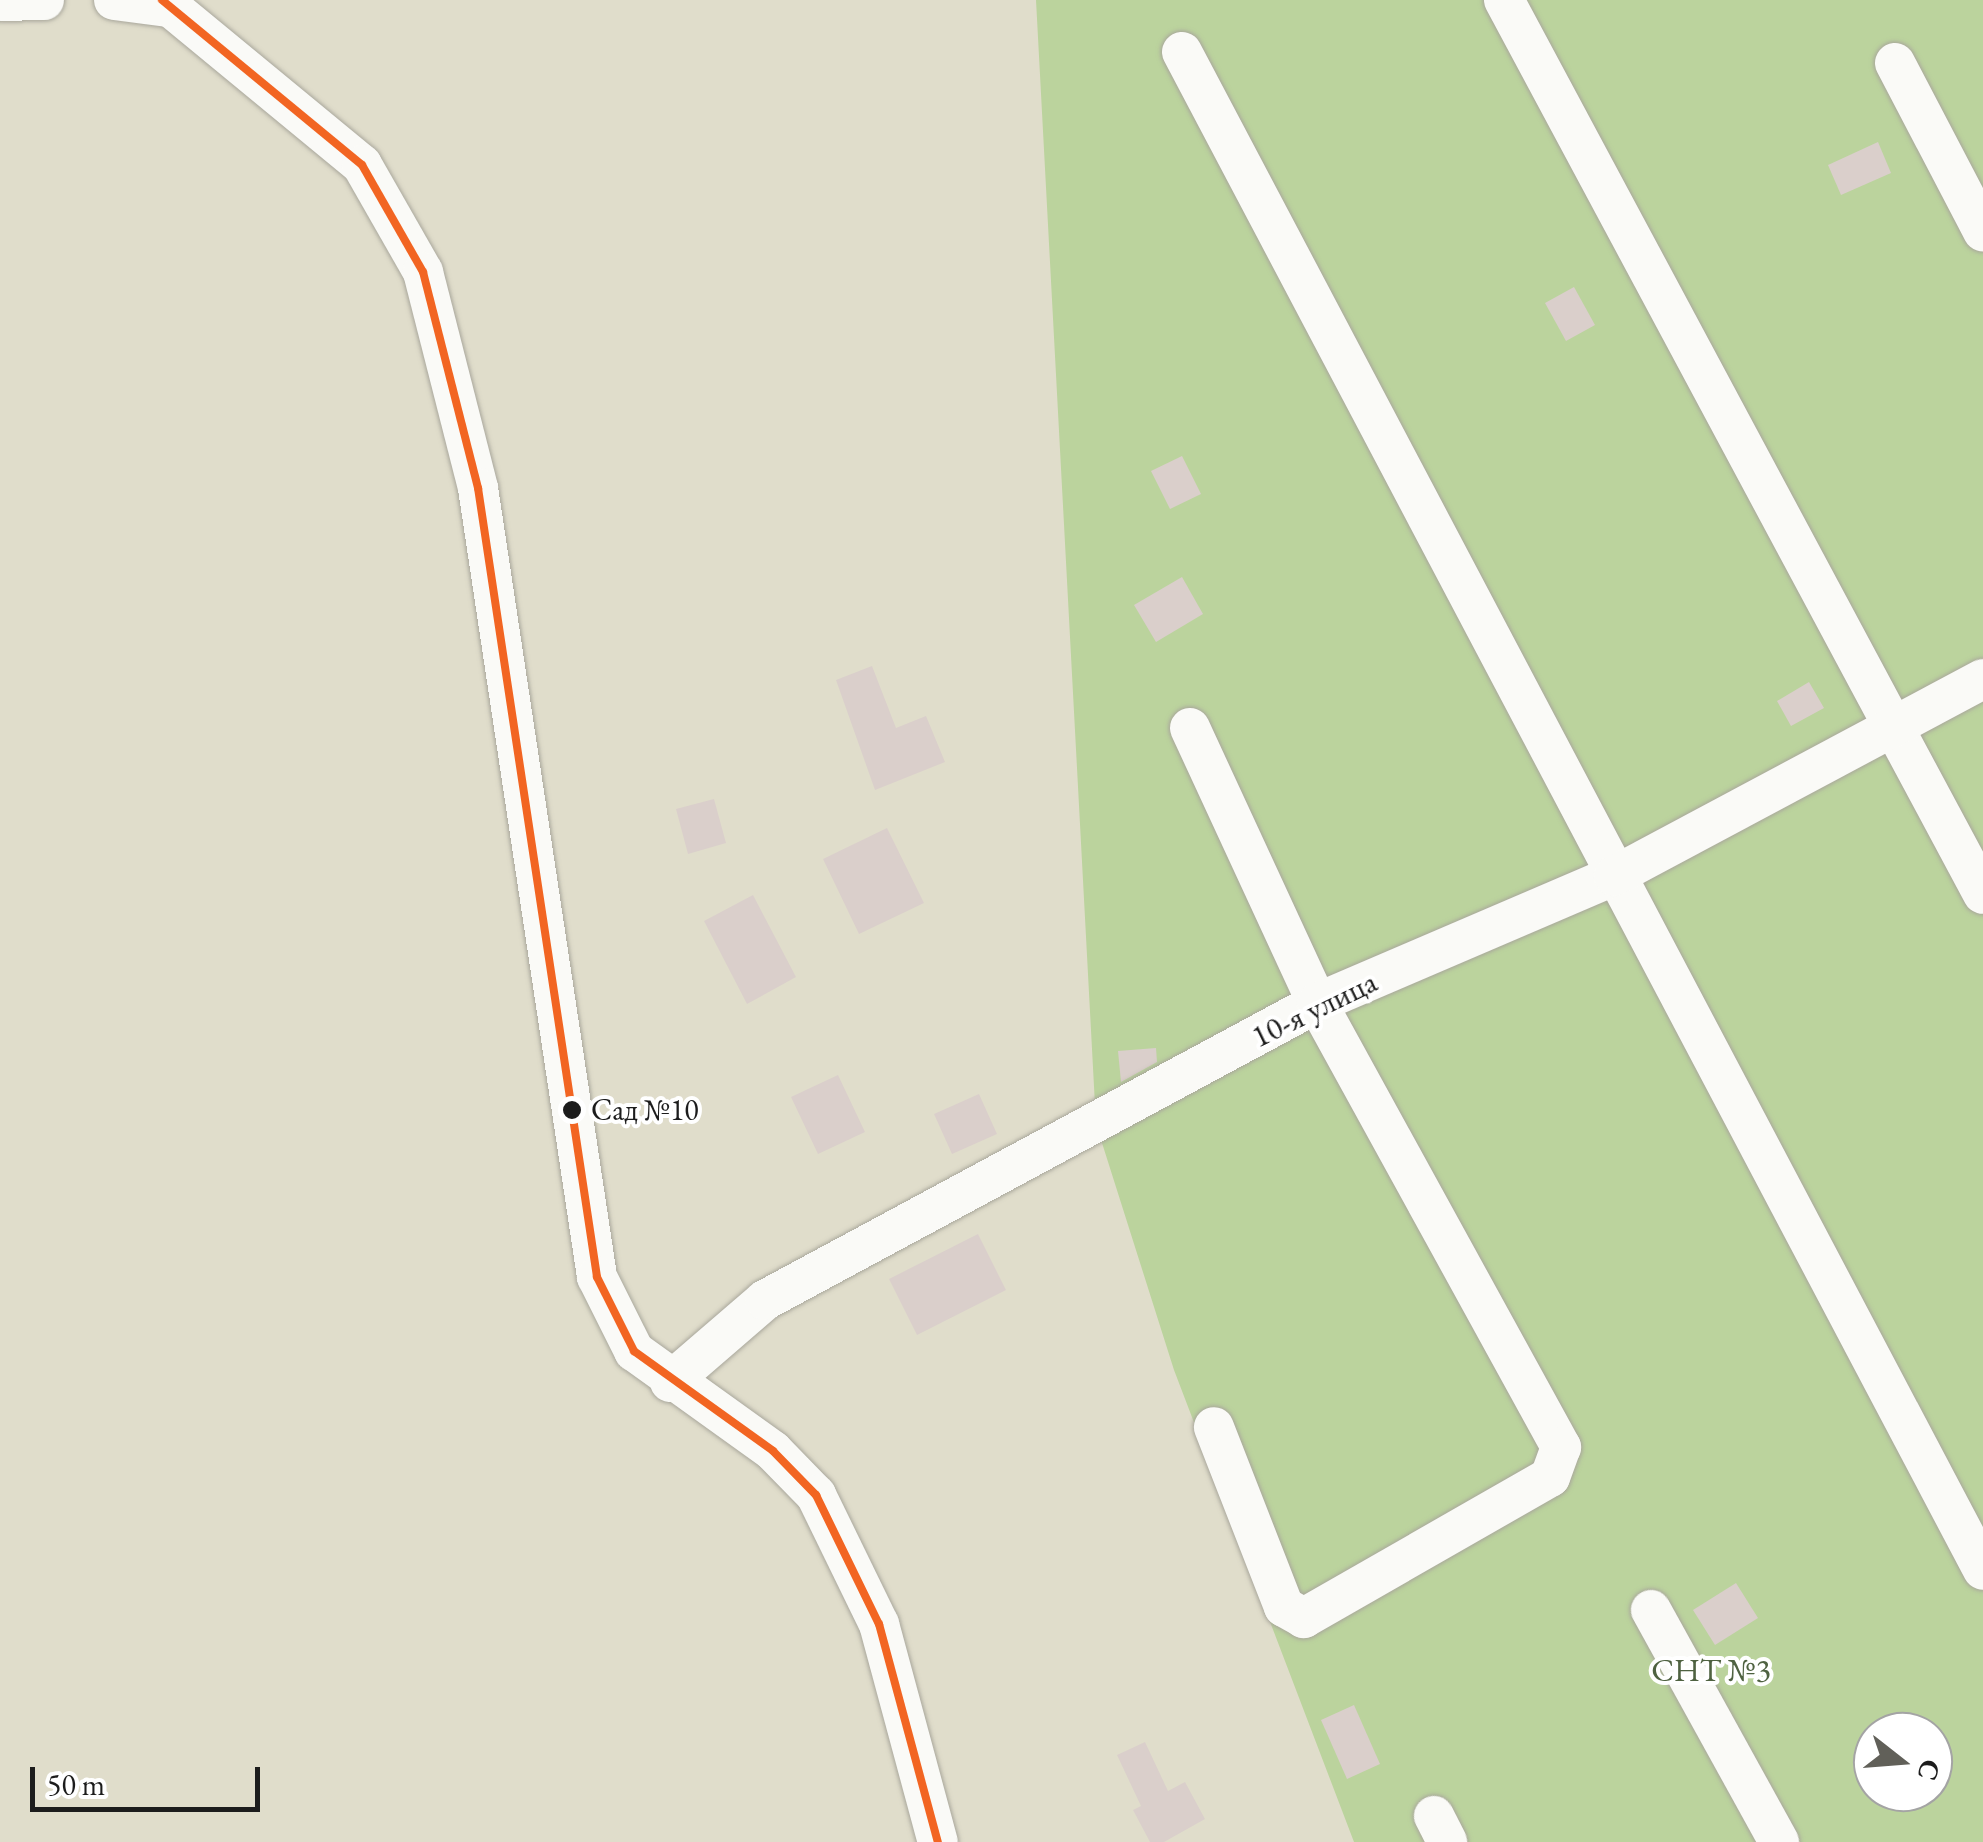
<!DOCTYPE html>
<meta charset="utf-8">
<style>
body{margin:0}
#map{position:relative;width:1983px;height:1842px;overflow:hidden;background:#e0ddcb;font-family:"EB Garamond",serif}
div>[style]{position:absolute}
.green>*{inset:0;background:#bbd39d}
.building>*{inset:0;background:#dacfcb}
.roads{filter:drop-shadow(0 0 2px #a9a79c) drop-shadow(0 0 2px #a9a79c)}
.minor>*{height:40px;margin:-20px;padding:0 20px;transform-origin:20px;border-radius:20px;background:#fafaf7}
.bus-1>*{height:8px;margin:-4px;padding:0 4px;transform-origin:4px;border-radius:4px;background:#f26522}
.dots>*{width:28px;height:28px;translate:-50% -50%;box-sizing:border-box;border:5px solid #fff;border-radius:50%}
span{translate:-50% -50%;white-space:nowrap;text-align:center;line-height:1.15;-webkit-text-stroke:8px #fff;paint-order:stroke}
.bus-label{font-size:30px;color:#1c1c1c}
.left{translate:0 -50%;text-align:left}
.street-label{font-size:32px;color:#1c1c1c}
.park-label{font-size:32px;color:#4f6241}
.north{position:absolute;left:1853px;top:1712px;width:100px;height:100px;box-sizing:border-box;background:#fff;border:2px solid #a4a4a4;border-radius:50%;rotate:107deg;font-size:28px;font-weight:700;line-height:40px;text-align:center;color:#1c1c1c}
.north::after{content:'';display:block;margin:auto;width:35px;height:45px;background:#616059;clip-path:polygon(50% 0,100% 100%,50% 72%,0 100%)}
.scale{position:absolute;left:30px;top:1767px;width:230px;height:45px;box-sizing:border-box;border:5px solid #1c1c1c;border-top:0;padding-left:12px;font-size:30px;line-height:35px;white-space:nowrap;color:#1c1c1c;-webkit-text-stroke:8px #fff;paint-order:stroke}
</style>
<div id="map">
<div class="green">
<div style="clip-path:polygon(evenodd,1036px 0,1983px 0,1983px 1842px,1354px 1842px,1174px 1370px,1096px 1124px,1036px 0,1873px 1732px,1933px 1732px,1933px 1792px,1873px 1792px,1873px 1732px)"></div>
</div>
<div class="building">
<div style="clip-path:polygon(1878px 142px,1891px 173px,1841px 195px,1828px 165px)"></div>
<div style="clip-path:polygon(1574px 287px,1595px 325px,1566px 341px,1545px 303px)"></div>
<div style="clip-path:polygon(1182px 456px,1201px 494px,1170px 509px,1151px 471px)"></div>
<div style="clip-path:polygon(1182px 577px,1203px 614px,1156px 642px,1134px 605px)"></div>
<div style="clip-path:polygon(872px 666px,896px 728px,926px 716px,945px 762px,875px 790px,836px 680px)"></div>
<div style="clip-path:polygon(1809px 682px,1824px 708px,1791px 726px,1777px 701px)"></div>
<div style="clip-path:polygon(714px 799px,726px 843px,688px 854px,676px 809px)"></div>
<div style="clip-path:polygon(887px 828px,924px 903px,859px 934px,823px 859px)"></div>
<div style="clip-path:polygon(753px 895px,796px 977px,747px 1004px,704px 921px)"></div>
<div style="clip-path:polygon(1156px 1048px,1157px 1062px,1121px 1082px,1118px 1051px)"></div>
<div style="clip-path:polygon(838px 1075px,865px 1132px,818px 1154px,791px 1097px)"></div>
<div style="clip-path:polygon(979px 1094px,997px 1134px,952px 1154px,934px 1114px)"></div>
<div style="clip-path:polygon(978px 1234px,1006px 1290px,917px 1335px,889px 1279px)"></div>
<div style="clip-path:polygon(1736px 1583px,1758px 1618px,1715px 1645px,1693px 1610px)"></div>
<div style="clip-path:polygon(1354px 1705px,1380px 1764px,1347px 1779px,1321px 1720px)"></div>
<div style="clip-path:polygon(1145px 1742px,1168px 1791px,1185px 1782px,1205px 1819px,1164px 1842px,1150px 1842px,1133px 1810px,1141px 1806px,1117px 1755px)"></div>
</div>
<div class="roads">
<div class="minor">
<div style="left:114px;top:0;width:54px;rotate:7.4deg"></div>
<div style="left:162px;top:0;width:259px;rotate:39.5deg"></div>
<div style="left:362px;top:165px;width:123px;rotate:60.3deg"></div>
<div style="left:423px;top:272px;width:223px;rotate:75.7deg"></div>
<div style="left:478px;top:488px;width:798px;rotate:81.42deg"></div>
<div style="left:597px;top:1277px;width:83px;rotate:63.4deg"></div>
<div style="left:634px;top:1351px;width:171px;rotate:35.7deg"></div>
<div style="left:773px;top:1451px;width:62px;rotate:45.7deg"></div>
<div style="left:816px;top:1495px;width:144px;rotate:64deg"></div>
<div style="left:879px;top:1624px;width:226px;rotate:74.9deg"></div>
<div style="left:1504px;top:0;width:1014px;rotate:61.82deg"></div>
<div style="left:0;top:1px;width:44px;rotate:-1.3deg"></div>
<div style="left:1182px;top:52px;width:1716px;rotate:62.18deg"></div>
<div style="left:1895px;top:63px;width:190px;rotate:62.4deg"></div>
<div style="left:1190px;top:728px;width:303px;rotate:65.2deg"></div>
<div style="left:1317px;top:1003px;width:507px;rotate:61.21deg"></div>
<div style="left:1561px;top:1447px;width:32px;rotate:110deg"></div>
<div style="left:1550px;top:1477px;width:284px;rotate:150.2deg"></div>
<div style="left:1304px;top:1618px;width:23px;rotate:-151deg"></div>
<div style="left:1284px;top:1607px;width:193px;rotate:-111.3deg"></div>
<div style="left:670px;top:1382px;width:125px;rotate:-40.8deg"></div>
<div style="left:765px;top:1300px;width:627px;rotate:-28.28deg"></div>
<div style="left:1317px;top:1003px;width:323px;rotate:-23.2deg"></div>
<div style="left:1614px;top:876px;width:418px;rotate:-28.1deg"></div>
<div style="left:1651px;top:1610px;width:265px;rotate:61.1deg"></div>
<div style="left:1434px;top:1816px;width:29px;rotate:63deg"></div>
</div>
</div>
<div class="bus-1">
<div style="left:162px;top:0;width:259px;rotate:39.5deg"></div>
<div style="left:362px;top:165px;width:123px;rotate:60.3deg"></div>
<div style="left:423px;top:272px;width:223px;rotate:75.7deg"></div>
<div style="left:478px;top:488px;width:798px;rotate:81.42deg"></div>
<div style="left:597px;top:1277px;width:83px;rotate:63.4deg"></div>
<div style="left:634px;top:1351px;width:171px;rotate:35.7deg"></div>
<div style="left:773px;top:1451px;width:62px;rotate:45.7deg"></div>
<div style="left:816px;top:1495px;width:144px;rotate:64deg"></div>
<div style="left:879px;top:1624px;width:226px;rotate:74.9deg"></div>
</div>
<div class="dots">
<div style="left:572px;top:1110px;background:#1c1c1c"></div>
</div>
<div class="bus-label">
<span class="left" style="left:591px;top:1110px">Сад №10</span>
</div>
<div class="street-label">
<span style="left:1314px;top:1009px;rotate:-26deg">10-я улица</span>
</div>
<div class="park-label">
<span style="left:1711px;top:1670px">СНТ №3</span>
</div>
<div class="north">С</div>
<div class="scale">50 m</div>
</div>
